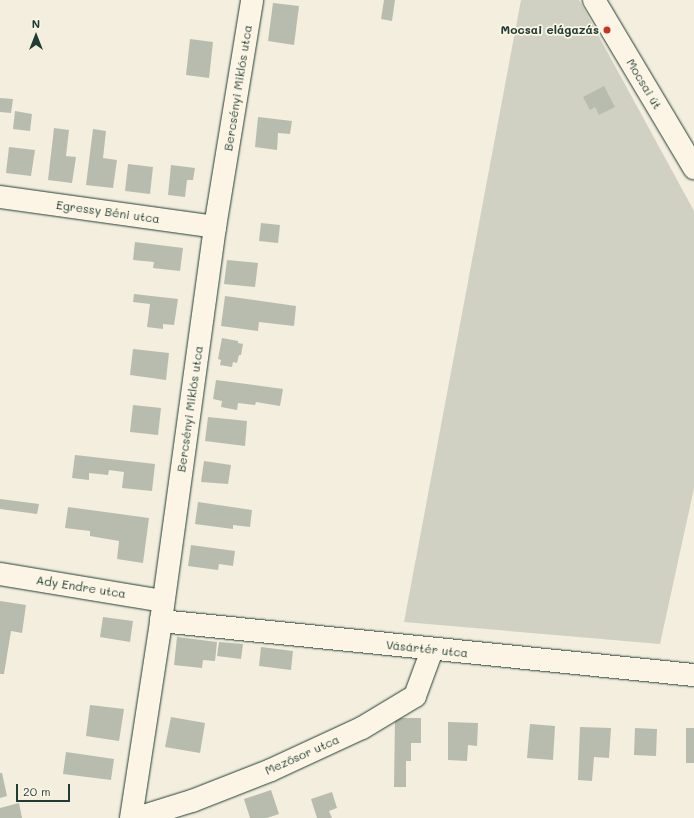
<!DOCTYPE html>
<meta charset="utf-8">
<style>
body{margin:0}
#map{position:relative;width:694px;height:818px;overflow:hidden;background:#f3eede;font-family:Mali,sans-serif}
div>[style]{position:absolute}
.green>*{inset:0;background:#d0d1c2}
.building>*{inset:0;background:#b8bcae}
.roads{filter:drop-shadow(0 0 1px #1f3d34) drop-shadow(0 0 1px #1f3d34)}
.minor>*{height:22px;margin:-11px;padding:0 11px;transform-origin:11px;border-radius:11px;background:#fcf5e5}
.major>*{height:22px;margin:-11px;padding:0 11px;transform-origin:11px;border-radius:11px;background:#fcf5e5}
.dots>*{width:11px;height:11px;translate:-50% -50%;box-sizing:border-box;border:2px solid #fcf5e5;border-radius:50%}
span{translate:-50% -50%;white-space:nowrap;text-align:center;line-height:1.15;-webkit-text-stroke:3.5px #fcf5e5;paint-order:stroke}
.poi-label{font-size:12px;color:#1f3d34;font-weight:700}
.right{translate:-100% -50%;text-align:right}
.street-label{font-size:12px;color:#1f3d34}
.north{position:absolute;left:16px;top:16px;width:40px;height:40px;-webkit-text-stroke:3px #fcf5e5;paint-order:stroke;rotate:0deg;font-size:11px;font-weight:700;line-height:16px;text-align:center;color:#1f3d34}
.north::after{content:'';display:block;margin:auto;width:14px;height:18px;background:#1f3d34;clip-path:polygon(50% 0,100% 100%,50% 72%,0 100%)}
.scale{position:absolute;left:16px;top:784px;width:54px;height:18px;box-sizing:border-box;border:2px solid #1f3d34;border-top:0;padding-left:5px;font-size:12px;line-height:14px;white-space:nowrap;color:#1f3d34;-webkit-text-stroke:3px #fcf5e5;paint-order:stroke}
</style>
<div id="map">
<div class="green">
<div style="clip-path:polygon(521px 0,579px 0,694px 211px,694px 488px,660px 644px,404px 622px)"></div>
</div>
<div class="building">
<div style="clip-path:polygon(384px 0,395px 0,392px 21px,381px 19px)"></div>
<div style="clip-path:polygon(273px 3px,299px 6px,294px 45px,268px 41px)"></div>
<div style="clip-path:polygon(190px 39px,213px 42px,209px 78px,186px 75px)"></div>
<div style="clip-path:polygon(604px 86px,615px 107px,599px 115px,595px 107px,590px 110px,583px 97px)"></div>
<div style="clip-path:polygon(0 98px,13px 99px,11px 113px,0 112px)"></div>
<div style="clip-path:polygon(15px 111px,32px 114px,30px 131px,13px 129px)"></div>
<div style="clip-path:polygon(258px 117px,292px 121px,290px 134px,278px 133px,277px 150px,255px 147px)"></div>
<div style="clip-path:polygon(54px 128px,69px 130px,66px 156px,76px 157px,72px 183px,48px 180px)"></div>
<div style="clip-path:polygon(93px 129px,106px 131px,103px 158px,117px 160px,113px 188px,86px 185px)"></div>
<div style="clip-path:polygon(9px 147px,35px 150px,31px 176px,6px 173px)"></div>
<div style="clip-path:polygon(128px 164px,153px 167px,150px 194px,125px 191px)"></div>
<div style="clip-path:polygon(171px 165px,195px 168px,193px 180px,187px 180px,185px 197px,168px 195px)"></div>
<div style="clip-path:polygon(261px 223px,280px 225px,278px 243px,259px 241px)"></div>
<div style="clip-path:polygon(135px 242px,183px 248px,180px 271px,153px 268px,154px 262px,133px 260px)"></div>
<div style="clip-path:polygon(227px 260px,258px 263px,255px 287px,224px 284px)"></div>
<div style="clip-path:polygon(134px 294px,178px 299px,174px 325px,163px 324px,163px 329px,147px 327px,150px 304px,133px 302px)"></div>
<div style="clip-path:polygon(225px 296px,296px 306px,294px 326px,259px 322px,258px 331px,221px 326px)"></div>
<div style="clip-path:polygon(222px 338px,238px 341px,238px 343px,243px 344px,241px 355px,239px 355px,237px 363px,233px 362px,232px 367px,220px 365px,221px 360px,218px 359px)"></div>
<div style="clip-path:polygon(133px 349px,169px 353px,166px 380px,130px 375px)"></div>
<div style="clip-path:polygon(216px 380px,283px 389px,280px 406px,256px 402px,255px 405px,238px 403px,237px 410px,221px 407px,222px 401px,213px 399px)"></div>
<div style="clip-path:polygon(133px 405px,161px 408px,158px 435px,130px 432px)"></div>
<div style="clip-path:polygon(208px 417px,247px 421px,245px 446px,205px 441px)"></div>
<div style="clip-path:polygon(75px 455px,155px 464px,152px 491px,122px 488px,124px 472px,109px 470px,108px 475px,89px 473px,89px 480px,72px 478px)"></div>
<div style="clip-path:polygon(204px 461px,231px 465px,228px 484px,201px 482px)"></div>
<div style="clip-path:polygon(0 499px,39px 504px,37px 514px,0 509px)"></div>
<div style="clip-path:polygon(198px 502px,252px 510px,250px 527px,233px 525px,233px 529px,195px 524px)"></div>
<div style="clip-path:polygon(68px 507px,149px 518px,143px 563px,117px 559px,119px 541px,90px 536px,90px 531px,65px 528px)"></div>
<div style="clip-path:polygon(191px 545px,235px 551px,233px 566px,219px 564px,218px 570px,188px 566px)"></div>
<div style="clip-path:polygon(0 601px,26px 605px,22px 633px,11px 631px,4px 674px,0 674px)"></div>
<div style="clip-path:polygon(103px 617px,133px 621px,130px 642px,100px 637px)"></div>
<div style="clip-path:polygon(177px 637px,217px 642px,215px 661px,203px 660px,202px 668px,174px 665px)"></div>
<div style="clip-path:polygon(219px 642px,243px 644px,241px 659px,217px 656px)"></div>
<div style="clip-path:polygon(261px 647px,293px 651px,291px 670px,259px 666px)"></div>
<div style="clip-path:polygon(90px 705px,124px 709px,119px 741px,86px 736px)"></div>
<div style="clip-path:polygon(171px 717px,205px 723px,200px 753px,165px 747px)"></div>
<div style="clip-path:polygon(395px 718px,421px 718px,421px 743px,411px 743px,411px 761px,406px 761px,406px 787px,394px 787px)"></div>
<div style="clip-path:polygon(448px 722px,478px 723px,477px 746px,468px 745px,467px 761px,448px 760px)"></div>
<div style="clip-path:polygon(530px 724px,555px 726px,553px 760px,527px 758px)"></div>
<div style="clip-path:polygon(580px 727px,611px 728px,609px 758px,594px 757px,592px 781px,578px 780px)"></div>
<div style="clip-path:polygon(635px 728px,657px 729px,656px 756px,634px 755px)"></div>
<div style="clip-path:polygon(686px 728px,694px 728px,694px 763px,686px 763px)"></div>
<div style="clip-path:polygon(66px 752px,114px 759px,111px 780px,63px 774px)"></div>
<div style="clip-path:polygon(0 773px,2px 773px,7px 796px,0 798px)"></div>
<div style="clip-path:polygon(271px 790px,279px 814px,267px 818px,250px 818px,244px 799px)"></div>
<div style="clip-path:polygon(332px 792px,337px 808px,329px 811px,332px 818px,317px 818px,311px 799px)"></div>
<div style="clip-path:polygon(19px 803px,22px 818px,0 818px,0 808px)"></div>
</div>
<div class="roads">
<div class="minor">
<div style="left:0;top:197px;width:217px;rotate:7.9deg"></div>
<div style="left:0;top:574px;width:165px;rotate:9.4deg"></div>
<div style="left:161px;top:621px;width:536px;rotate:5.79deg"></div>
<div style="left:131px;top:818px;width:199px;rotate:-81.3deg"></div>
<div style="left:161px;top:621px;width:398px;rotate:-82.2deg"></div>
<div style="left:215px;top:227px;width:230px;rotate:-80.7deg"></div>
<div style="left:137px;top:818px;width:58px;rotate:-17.2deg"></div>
<div style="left:192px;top:801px;width:85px;rotate:-21.4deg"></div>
<div style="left:271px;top:770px;width:100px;rotate:-24.8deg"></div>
<div style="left:362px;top:728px;width:62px;rotate:-31.1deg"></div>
<div style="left:415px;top:696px;width:49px;rotate:-69.7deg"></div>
</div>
<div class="major">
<div style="left:594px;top:0;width:196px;rotate:59.2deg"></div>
</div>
</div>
<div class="dots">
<div style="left:607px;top:30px;background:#c8321e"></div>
</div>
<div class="poi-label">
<span class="right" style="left:599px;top:30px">Mocsai elágazás</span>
</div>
<div class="street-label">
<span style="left:644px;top:84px;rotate:59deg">Mocsai út</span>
<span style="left:238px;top:88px;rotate:-81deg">Bercsényi Miklós utca</span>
<span style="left:108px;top:212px;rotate:8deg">Egressy Béni utca</span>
<span style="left:190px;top:409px;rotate:-82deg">Bercsényi Miklós utca</span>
<span style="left:81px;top:587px;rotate:9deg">Ady Endre utca</span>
<span style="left:427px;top:649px;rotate:6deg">Vásártér utca</span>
<span style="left:302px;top:755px;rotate:-24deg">Mezősor utca</span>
</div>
<div class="north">N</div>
<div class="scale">20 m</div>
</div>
